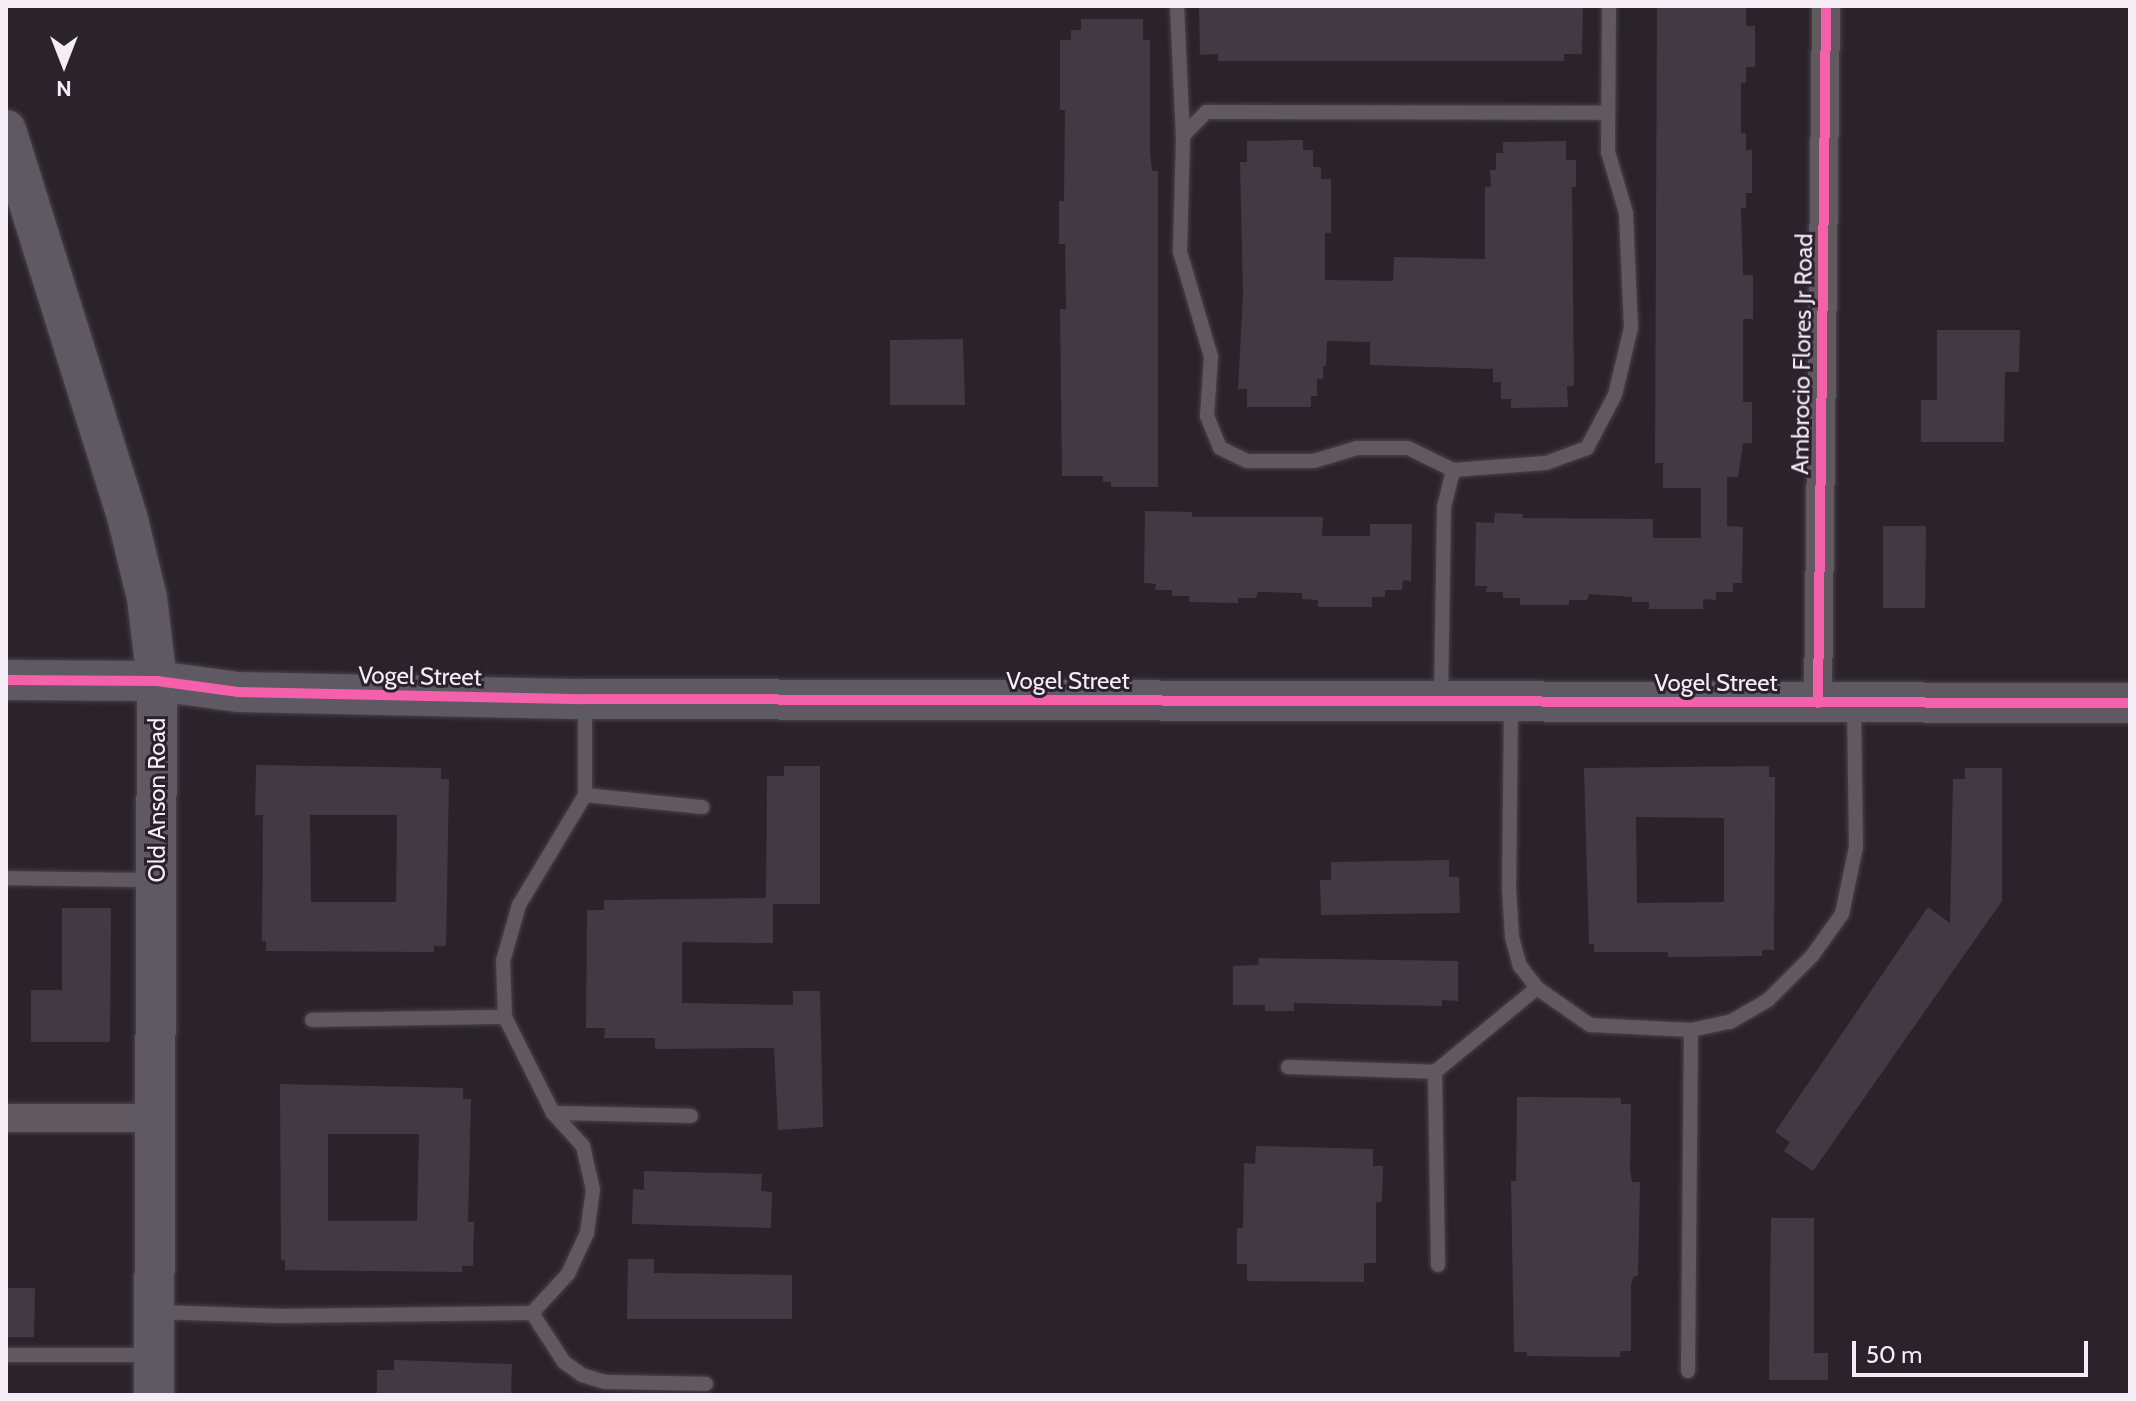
<!DOCTYPE html>
<style>
body{margin:0}
#map{position:relative;width:2136px;height:1401px;overflow:hidden;background:#2a242a;font-family:Cabin,sans-serif}
div>[style]{position:absolute}
.building>*{inset:0;background:#433944}
.roads{filter:drop-shadow(0 0 2px #474248) drop-shadow(0 0 2px #474248)}
.lane>*{height:14px;margin:-7px;padding:0 7px;transform-origin:7px;border-radius:7px;background:#605a60}
.street>*{height:28px;margin:-14px;padding:0 14px;transform-origin:14px;border-radius:14px;background:#605a60}
.secondary>*{height:40px;margin:-20px;padding:0 20px;transform-origin:20px;border-radius:20px;background:#5e5962}
.cycleway>*{height:10px;margin:-5px;padding:0 5px;transform-origin:5px;border-radius:5px;background:#f560ab}
span{translate:-50% -50%;white-space:nowrap;text-align:center;line-height:1.15;-webkit-text-stroke:6px #2c202e;paint-order:stroke}
.street-label{font-size:24px;color:#f5edf6}
.frame{position:absolute;inset:0;border:8px solid #f5edf6;pointer-events:none}
.north{position:absolute;left:24px;top:24px;width:80px;height:80px;-webkit-text-stroke:6px #2c202e;paint-order:stroke;rotate:180deg;font-size:22px;font-weight:700;line-height:32px;text-align:center;color:#f5edf6}
.north::after{content:'';display:block;margin:auto;width:28px;height:36px;background:#f5edf6;clip-path:polygon(50% 0,100% 100%,50% 72%,0 100%)}
.scale{position:absolute;left:1852px;top:1341px;width:236px;height:36px;box-sizing:border-box;border:4px solid #f5edf6;border-top:0;padding-left:10px;font-size:24px;line-height:28px;white-space:nowrap;color:#f5edf6;-webkit-text-stroke:6px #2c202e;paint-order:stroke}
</style>
<div id="map">
<div class="building">
<div style="clip-path:polygon(1199px 6px,1583px 6px,1582px 54px,1564px 54px,1564px 61px,1218px 61px,1218px 54px,1200px 55px)"></div>
<div style="clip-path:polygon(1657px 6px,1741px 6px,1746px 8px,1746px 26px,1755px 26px,1755px 67px,1746px 67px,1746px 83px,1741px 83px,1741px 133px,1746px 133px,1746px 150px,1752px 150px,1752px 193px,1746px 193px,1746px 208px,1741px 208px,1743px 275px,1753px 275px,1753px 319px,1743px 319px,1743px 402px,1752px 402px,1752px 443px,1743px 443px,1738px 477px,1727px 477px,1727px 526px,1743px 527px,1742px 583px,1733px 583px,1733px 592px,1716px 592px,1716px 600px,1703px 599px,1703px 609px,1649px 609px,1649px 602px,1632px 602px,1632px 597px,1589px 594px,1587px 600px,1569px 600px,1569px 605px,1520px 605px,1520px 598px,1503px 598px,1503px 592px,1486px 592px,1487px 586px,1475px 586px,1476px 522px,1494px 523px,1495px 513px,1523px 514px,1522px 518px,1653px 519px,1653px 538px,1701px 538px,1701px 488px,1663px 488px,1663px 463px,1655px 463px)"></div>
<div style="clip-path:polygon(1081px 19px,1143px 19px,1143px 40px,1150px 40px,1150px 152px,1152px 171px,1158px 171px,1158px 487px,1111px 487px,1111px 482px,1103px 482px,1103px 476px,1062px 476px,1060px 309px,1066px 309px,1065px 244px,1059px 244px,1059px 201px,1064px 201px,1065px 110px,1060px 110px,1060px 40px,1071px 40px,1071px 30px,1081px 30px)"></div>
<div style="clip-path:polygon(1303px 140px,1303px 150px,1313px 150px,1313px 167px,1321px 167px,1321px 179px,1331px 179px,1331px 233px,1325px 233px,1325px 280px,1393px 281px,1394px 257px,1485px 259px,1485px 187px,1491px 187px,1490px 170px,1496px 170px,1496px 153px,1503px 153px,1503px 142px,1566px 141px,1566px 160px,1576px 160px,1576px 187px,1572px 187px,1574px 386px,1567px 386px,1568px 407px,1511px 408px,1511px 399px,1501px 399px,1501px 382px,1493px 382px,1493px 369px,1370px 365px,1370px 342px,1327px 341px,1326px 366px,1323px 366px,1323px 379px,1317px 379px,1317px 396px,1311px 396px,1311px 407px,1247px 407px,1247px 389px,1238px 389px,1243px 295px,1240px 162px,1247px 162px,1247px 141px)"></div>
<div style="clip-path:polygon(1937px 330px,2020px 330px,2019px 372px,2005px 372px,2004px 442px,1921px 442px,1921px 400px,1937px 400px)"></div>
<div style="clip-path:polygon(963px 339px,965px 405px,890px 405px,890px 340px)"></div>
<div style="clip-path:polygon(1145px 511px,1192px 512px,1192px 517px,1323px 517px,1322px 536px,1370px 536px,1370px 524px,1412px 524px,1411px 581px,1403px 580px,1402px 590px,1385px 590px,1385px 597px,1372px 597px,1372px 607px,1318px 607px,1318px 600px,1302px 599px,1302px 593px,1258px 592px,1256px 598px,1238px 598px,1238px 603px,1189px 602px,1189px 596px,1172px 596px,1172px 590px,1155px 590px,1156px 584px,1144px 583px)"></div>
<div style="clip-path:polygon(1883px 526px,1926px 526px,1925px 608px,1883px 608px)"></div>
<div style="clip-path:polygon(evenodd,256px 765px,441px 768px,441px 779px,449px 779px,446px 946px,434px 946px,434px 952px,266px 951px,266px 941px,262px 941px,263px 815px,255px 815px,256px 765px,310px 815px,397px 815px,396px 902px,311px 902px,310px 815px)"></div>
<div style="clip-path:polygon(784px 766px,820px 766px,820px 904px,773px 904px,773px 943px,682px 942px,682px 1003px,793px 1005px,793px 991px,820px 991px,823px 1127px,778px 1130px,774px 1048px,655px 1049px,655px 1038px,604px 1038px,605px 1028px,586px 1028px,587px 910px,604px 910px,604px 900px,766px 898px,767px 776px,784px 776px)"></div>
<div style="clip-path:polygon(evenodd,1769px 766px,1769px 777px,1775px 777px,1774px 950px,1762px 950px,1762px 956px,1668px 957px,1668px 952px,1594px 952px,1594px 944px,1589px 944px,1584px 768px,1769px 766px,1636px 817px,1724px 818px,1724px 902px,1637px 903px,1636px 817px)"></div>
<div style="clip-path:polygon(1965px 768px,2002px 768px,2002px 901px,1813px 1171px,1784px 1151px,1790px 1142px,1775px 1132px,1928px 907px,1950px 923px,1953px 779px,1965px 779px)"></div>
<div style="clip-path:polygon(1449px 860px,1449px 877px,1459px 877px,1460px 913px,1321px 915px,1320px 880px,1331px 880px,1331px 862px)"></div>
<div style="clip-path:polygon(62px 908px,111px 908px,110px 1042px,31px 1042px,31px 990px,62px 990px)"></div>
<div style="clip-path:polygon(1258px 958px,1458px 961px,1458px 1001px,1442px 1000px,1442px 1006px,1294px 1003px,1294px 1011px,1265px 1011px,1265px 1005px,1233px 1005px,1233px 966px,1259px 965px)"></div>
<div style="clip-path:polygon(evenodd,280px 1084px,463px 1088px,463px 1099px,471px 1099px,468px 1222px,474px 1222px,473px 1266px,462px 1266px,462px 1272px,285px 1270px,285px 1260px,281px 1260px,280px 1084px,328px 1134px,419px 1134px,417px 1221px,328px 1221px,328px 1134px)"></div>
<div style="clip-path:polygon(1517px 1097px,1621px 1098px,1621px 1104px,1631px 1104px,1630px 1171px,1632px 1182px,1640px 1182px,1638px 1276px,1634px 1276px,1631px 1284px,1631px 1351px,1620px 1351px,1620px 1357px,1527px 1356px,1527px 1352px,1514px 1352px,1511px 1181px,1516px 1181px)"></div>
<div style="clip-path:polygon(1256px 1146px,1373px 1149px,1373px 1166px,1383px 1166px,1382px 1202px,1376px 1202px,1376px 1263px,1364px 1263px,1364px 1282px,1247px 1281px,1247px 1264px,1237px 1264px,1237px 1228px,1243px 1228px,1244px 1163px,1255px 1164px)"></div>
<div style="clip-path:polygon(644px 1171px,762px 1174px,761px 1191px,772px 1192px,771px 1228px,632px 1224px,633px 1189px,644px 1190px)"></div>
<div style="clip-path:polygon(1771px 1218px,1814px 1218px,1814px 1353px,1828px 1353px,1828px 1380px,1769px 1380px)"></div>
<div style="clip-path:polygon(628px 1259px,654px 1259px,654px 1273px,792px 1275px,792px 1319px,627px 1319px)"></div>
<div style="clip-path:polygon(6px 1288px,35px 1288px,34px 1337px,6px 1337px)"></div>
<div style="clip-path:polygon(394px 1360px,512px 1364px,511px 1395px,377px 1395px,377px 1370px,394px 1370px)"></div>
</div>
<div class="roads">
<div class="lane">
<div style="left:1177px;top:6px;width:130px;rotate:87.4deg"></div>
<div style="left:1453px;top:470px;width:50px;rotate:-153.9deg"></div>
<div style="left:1408px;top:448px;width:51px;rotate:180deg"></div>
<div style="left:1357px;top:448px;width:45px;rotate:163.2deg"></div>
<div style="left:1314px;top:461px;width:67px;rotate:180deg"></div>
<div style="left:1247px;top:461px;width:30px;rotate:-154deg"></div>
<div style="left:1220px;top:448px;width:35px;rotate:-112deg"></div>
<div style="left:1207px;top:416px;width:59px;rotate:-86.1deg"></div>
<div style="left:1211px;top:357px;width:109px;rotate:-106.4deg"></div>
<div style="left:1180px;top:252px;width:116px;rotate:-88.5deg"></div>
<div style="left:1183px;top:136px;width:33px;rotate:-46deg"></div>
<div style="left:1206px;top:112px;width:400px;rotate:0.1deg"></div>
<div style="left:1441px;top:698px;width:191px;rotate:-89.1deg"></div>
<div style="left:1444px;top:507px;width:38px;rotate:-76deg"></div>
<div style="left:1453px;top:470px;width:93px;rotate:-4.3deg"></div>
<div style="left:1546px;top:463px;width:44px;rotate:-20.1deg"></div>
<div style="left:1587px;top:448px;width:60px;rotate:-62.2deg"></div>
<div style="left:1615px;top:395px;width:69px;rotate:-76.6deg"></div>
<div style="left:1631px;top:328px;width:115px;rotate:-92.5deg"></div>
<div style="left:1626px;top:213px;width:64px;rotate:-106.4deg"></div>
<div style="left:1608px;top:152px;width:146px;rotate:-89.6deg"></div>
<div style="left:1511px;top:704px;width:185px;rotate:90.6deg"></div>
<div style="left:1509px;top:889px;width:48px;rotate:86.4deg"></div>
<div style="left:1512px;top:937px;width:30px;rotate:75deg"></div>
<div style="left:1520px;top:966px;width:28px;rotate:52deg"></div>
<div style="left:1537px;top:988px;width:65px;rotate:34.9deg"></div>
<div style="left:1590px;top:1025px;width:101px;rotate:2.8deg"></div>
<div style="left:1691px;top:1030px;width:40px;rotate:-12deg"></div>
<div style="left:1730px;top:1022px;width:44px;rotate:-30.1deg"></div>
<div style="left:1768px;top:1000px;width:62px;rotate:-45deg"></div>
<div style="left:1812px;top:956px;width:52px;rotate:-54.5deg"></div>
<div style="left:1842px;top:914px;width:68px;rotate:-78.2deg"></div>
<div style="left:1856px;top:847px;width:144px;rotate:-90.8deg"></div>
<div style="left:585px;top:795px;width:118px;rotate:5.9deg"></div>
<div style="left:6px;top:878px;width:147px;rotate:0.8deg"></div>
<div style="left:312px;top:1020px;width:193px;rotate:-0.9deg"></div>
<div style="left:1288px;top:1067px;width:147px;rotate:1.9deg"></div>
<div style="left:1435px;top:1072px;width:132px;rotate:-39.5deg"></div>
<div style="left:1435px;top:1072px;width:193px;rotate:89.1deg"></div>
<div style="left:553px;top:1113px;width:138px;rotate:1.2deg"></div>
<div style="left:158px;top:1312px;width:121px;rotate:1.9deg"></div>
<div style="left:279px;top:1316px;width:253px;rotate:-0.7deg"></div>
<div style="left:532px;top:1313px;width:53px;rotate:-47.3deg"></div>
<div style="left:568px;top:1274px;width:45px;rotate:-65.1deg"></div>
<div style="left:587px;top:1233px;width:43px;rotate:-82.1deg"></div>
<div style="left:593px;top:1190px;width:45px;rotate:-102.8deg"></div>
<div style="left:583px;top:1146px;width:45px;rotate:-132.3deg"></div>
<div style="left:553px;top:1113px;width:107px;rotate:-116.6deg"></div>
<div style="left:505px;top:1017px;width:56px;rotate:-92deg"></div>
<div style="left:503px;top:961px;width:58px;rotate:-74.1deg"></div>
<div style="left:519px;top:905px;width:128px;rotate:-59deg"></div>
<div style="left:585px;top:795px;width:95px;rotate:-90deg"></div>
<div style="left:532px;top:1313px;width:59px;rotate:56.9deg"></div>
<div style="left:564px;top:1362px;width:22px;rotate:36deg"></div>
<div style="left:582px;top:1375px;width:24px;rotate:17deg"></div>
<div style="left:605px;top:1382px;width:101px;rotate:1.1deg"></div>
<div style="left:6px;top:1355px;width:144px"></div>
<div style="left:1688px;top:1371px;width:341px;rotate:-89.5deg"></div>
</div>
<div class="street">
<div style="left:1818px;top:703px;width:697px;rotate:-89.34deg"></div>
<div style="left:6px;top:1118px;width:151px"></div>
</div>
<div class="secondary">
<div style="left:6px;top:130px;width:409px;rotate:72.6deg"></div>
<div style="left:128px;top:520px;width:80px;rotate:76.3deg"></div>
<div style="left:147px;top:598px;width:84px;rotate:83.1deg"></div>
<div style="left:157px;top:681px;width:714px;rotate:90.24deg"></div>
<div style="left:6px;top:680px;width:151px;rotate:0.4deg"></div>
<div style="left:157px;top:681px;width:82px;rotate:7.7deg"></div>
<div style="left:238px;top:692px;width:347px;rotate:1.2deg"></div>
<div style="left:585px;top:699px;width:1545px;rotate:0.15deg"></div>
</div>
</div>
<div class="cycleway">
<div style="left:6px;top:680px;width:151px;rotate:0.4deg"></div>
<div style="left:157px;top:681px;width:82px;rotate:7.7deg"></div>
<div style="left:238px;top:692px;width:347px;rotate:1.2deg"></div>
<div style="left:585px;top:699px;width:1545px;rotate:0.15deg"></div>
<div style="left:1818px;top:703px;width:697px;rotate:-89.34deg"></div>
</div>
<div class="street-label">
<span style="left:1802px;top:354px;rotate:-89deg">Ambrocio Flores Jr Road</span>
<span style="left:420px;top:676px;rotate:1deg">Vogel Street</span>
<span style="left:1068px;top:681px">Vogel Street</span>
<span style="left:1716px;top:683px">Vogel Street</span>
<span style="left:157px;top:800px;rotate:-90deg">Old Anson Road</span>
</div>
<div class="frame"></div>
<div class="north">N</div>
<div class="scale">50 m</div>
</div>
